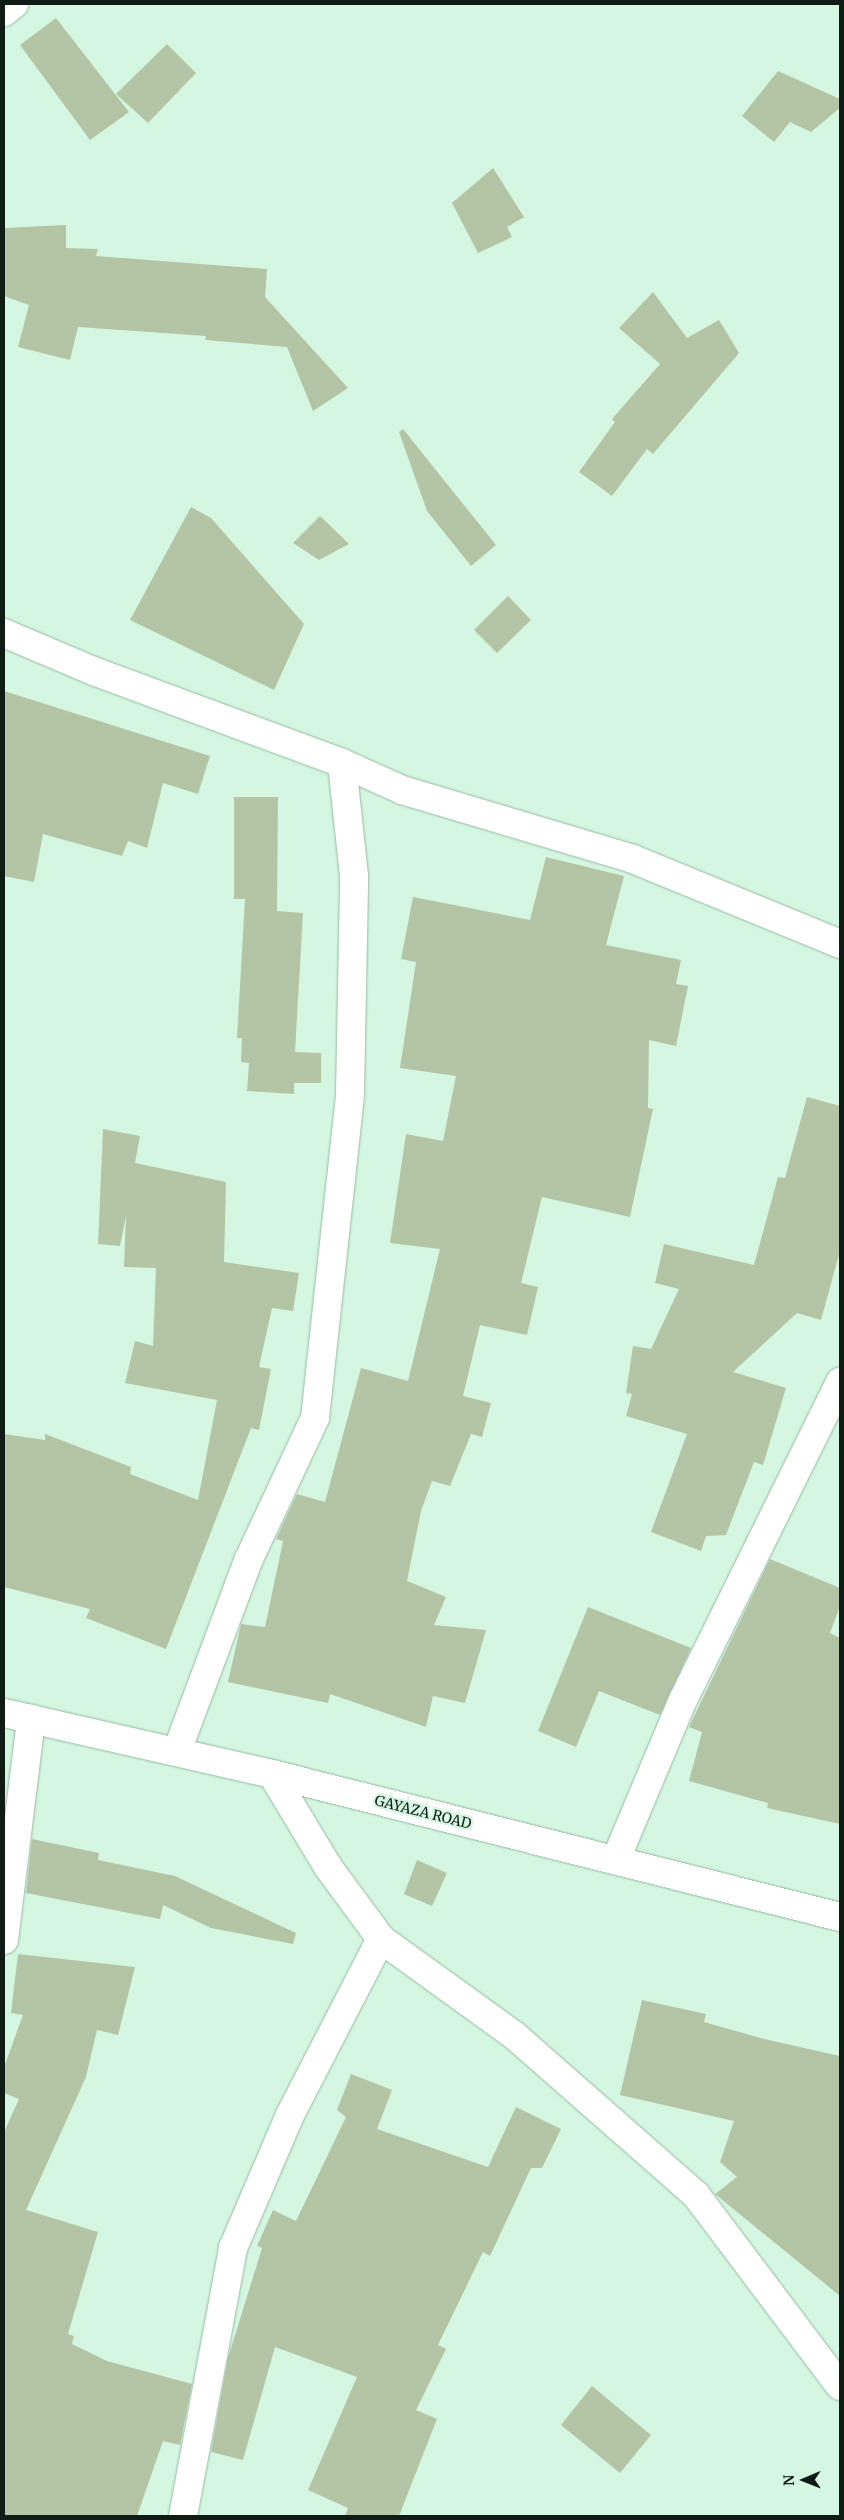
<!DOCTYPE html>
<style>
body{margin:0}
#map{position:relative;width:844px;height:2520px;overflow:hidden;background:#d5f7e1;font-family:Merriweather,serif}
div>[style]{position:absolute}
.building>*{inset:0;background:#b4c5a6}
.roads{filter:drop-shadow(0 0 1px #98b9a4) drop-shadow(0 0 1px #98b9a4)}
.minor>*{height:28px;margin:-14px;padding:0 14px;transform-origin:14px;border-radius:14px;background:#fff}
.primary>*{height:28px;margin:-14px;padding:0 14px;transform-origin:14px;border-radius:14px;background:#fff}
span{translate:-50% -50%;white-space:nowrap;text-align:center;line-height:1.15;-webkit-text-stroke:4.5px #d5f7e1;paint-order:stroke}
.street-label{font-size:14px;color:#0f1b14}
.frame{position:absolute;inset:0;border:5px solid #0f1b14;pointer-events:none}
.north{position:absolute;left:779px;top:2455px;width:50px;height:50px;-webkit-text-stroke:4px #d5f7e1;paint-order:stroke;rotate:269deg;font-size:14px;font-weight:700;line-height:20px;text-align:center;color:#0f1b14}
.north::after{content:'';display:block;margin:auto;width:18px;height:22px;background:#0f1b14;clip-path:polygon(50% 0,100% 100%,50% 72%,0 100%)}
</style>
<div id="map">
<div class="building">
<div style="clip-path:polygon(56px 18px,129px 112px,90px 140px,20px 45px)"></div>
<div style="clip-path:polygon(167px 44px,196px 73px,148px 123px,116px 94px)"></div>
<div style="clip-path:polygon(778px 71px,840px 99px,840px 108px,811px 132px,790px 122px,774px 142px,742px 116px)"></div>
<div style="clip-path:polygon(493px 168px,524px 217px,507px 227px,512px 237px,478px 253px,452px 203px)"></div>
<div style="clip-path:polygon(66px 225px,66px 248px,98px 249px,96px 256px,267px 269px,265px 297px,348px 388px,313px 411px,287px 347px,205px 340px,206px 336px,78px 327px,70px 360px,18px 347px,29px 305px,4px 296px,4px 228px)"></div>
<div style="clip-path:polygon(653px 292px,687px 338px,719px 320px,739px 353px,653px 454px,647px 449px,612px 496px,579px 472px,615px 422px,612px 419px,660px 364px,619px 328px)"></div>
<div style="clip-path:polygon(403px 429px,496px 545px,471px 566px,427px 511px,399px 432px)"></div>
<div style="clip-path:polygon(191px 507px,211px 518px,304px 624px,274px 690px,130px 620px)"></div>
<div style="clip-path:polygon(320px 516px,349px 544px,319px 560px,293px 543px)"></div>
<div style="clip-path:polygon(508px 596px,531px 620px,497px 653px,474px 630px)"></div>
<div style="clip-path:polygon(4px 691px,210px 756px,198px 794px,163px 783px,147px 848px,128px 841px,122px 856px,43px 834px,34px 882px,4px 876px)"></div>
<div style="clip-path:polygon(234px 797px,278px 797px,277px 911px,303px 913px,295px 1052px,321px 1053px,321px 1083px,294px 1083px,294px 1094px,247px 1091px,249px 1063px,241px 1062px,242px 1038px,237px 1038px,245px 899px,234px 899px)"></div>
<div style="clip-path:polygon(546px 857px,624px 876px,606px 945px,681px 960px,676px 984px,688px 986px,676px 1046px,649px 1040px,648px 1108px,653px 1109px,630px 1217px,542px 1197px,521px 1283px,538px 1287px,527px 1335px,480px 1325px,463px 1396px,491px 1403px,482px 1437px,471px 1434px,450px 1486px,432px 1481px,421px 1511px,407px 1581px,446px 1597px,434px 1625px,486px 1630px,465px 1703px,433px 1696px,426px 1727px,330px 1694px,328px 1703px,228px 1682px,241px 1624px,265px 1627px,283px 1541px,276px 1539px,297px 1494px,325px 1502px,361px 1368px,408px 1381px,440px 1249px,390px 1243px,406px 1134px,443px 1141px,456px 1076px,400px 1068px,416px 962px,401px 959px,413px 897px,530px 920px)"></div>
<div style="clip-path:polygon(807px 1097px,840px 1106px,840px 1251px,821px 1320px,797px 1313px,733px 1372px,786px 1388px,763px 1465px,754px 1462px,726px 1535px,706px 1536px,701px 1551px,651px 1532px,687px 1434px,626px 1416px,632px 1394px,626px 1393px,633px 1346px,651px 1349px,679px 1289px,655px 1283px,664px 1244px,754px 1265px,778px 1177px,785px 1178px)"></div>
<div style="clip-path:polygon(103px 1129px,140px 1136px,135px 1163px,226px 1182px,224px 1262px,299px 1273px,293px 1311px,272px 1308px,259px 1367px,271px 1369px,259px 1430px,251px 1428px,166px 1649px,86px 1618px,90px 1609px,4px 1587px,4px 1434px,45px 1440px,45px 1434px,131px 1467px,130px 1474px,198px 1500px,217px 1400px,125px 1383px,135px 1341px,153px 1346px,156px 1268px,124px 1267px,126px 1216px,120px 1246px,98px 1244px)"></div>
<div style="clip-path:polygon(770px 1559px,840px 1588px,840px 1606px,830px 1633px,840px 1638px,840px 1824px,767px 1808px,768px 1803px,689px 1781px,702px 1732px,689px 1727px)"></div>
<div style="clip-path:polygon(588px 1607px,691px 1648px,660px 1715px,599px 1691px,576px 1747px,538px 1731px)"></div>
<div style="clip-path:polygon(32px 1839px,99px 1853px,98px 1860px,175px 1876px,296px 1933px,293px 1944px,211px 1928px,163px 1905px,160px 1919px,26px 1893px)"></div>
<div style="clip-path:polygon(417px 1860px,447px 1873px,432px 1906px,404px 1894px)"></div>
<div style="clip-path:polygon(18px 1954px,135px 1967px,118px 2035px,97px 2030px,86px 2077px,26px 2210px,98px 2232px,68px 2334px,74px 2336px,72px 2344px,107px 2361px,192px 2384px,180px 2445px,163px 2441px,137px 2516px,4px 2516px,4px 2132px,19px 2099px,4px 2093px,4px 2067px,23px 2015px,11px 2013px)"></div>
<div style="clip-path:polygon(642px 2000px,706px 2014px,704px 2022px,764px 2039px,840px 2056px,840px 2296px,715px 2194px,737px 2177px,720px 2162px,734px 2121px,620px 2095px)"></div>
<div style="clip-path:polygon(351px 2074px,392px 2090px,377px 2129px,488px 2167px,516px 2107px,561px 2129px,542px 2168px,531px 2168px,490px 2256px,483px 2252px,438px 2345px,446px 2349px,416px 2410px,437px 2419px,399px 2516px,345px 2516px,348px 2508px,308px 2490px,357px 2377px,275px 2347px,243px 2460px,211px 2452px,228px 2358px,262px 2248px,257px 2246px,273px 2210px,296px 2221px,346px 2117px,337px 2110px)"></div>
<div style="clip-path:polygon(592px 2386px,651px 2435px,620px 2473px,561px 2425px)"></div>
</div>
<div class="roads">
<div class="minor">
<div style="left:4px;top:12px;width:13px;rotate:-39deg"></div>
<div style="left:4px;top:633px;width:100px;rotate:23deg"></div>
<div style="left:96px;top:672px;width:262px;rotate:20.3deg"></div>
<div style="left:342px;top:763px;width:66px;rotate:24.2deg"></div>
<div style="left:402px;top:790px;width:241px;rotate:16.6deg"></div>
<div style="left:633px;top:859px;width:224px;rotate:22.3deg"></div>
<div style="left:177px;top:1751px;width:203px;rotate:-69.5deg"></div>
<div style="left:248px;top:1561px;width:158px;rotate:-64.9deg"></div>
<div style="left:315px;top:1418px;width:326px;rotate:-83.8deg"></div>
<div style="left:350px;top:1094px;width:218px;rotate:-88.9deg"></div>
<div style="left:354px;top:876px;width:114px;rotate:-96.1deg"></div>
<div style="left:272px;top:1774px;width:109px;rotate:58.9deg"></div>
<div style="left:328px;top:1867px;width:89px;rotate:53.6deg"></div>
<div style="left:381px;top:1939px;width:165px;rotate:35.9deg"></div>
<div style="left:515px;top:2036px;width:241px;rotate:41.3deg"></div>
<div style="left:696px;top:2195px;width:239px;rotate:53deg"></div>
<div style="left:616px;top:1859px;width:173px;rotate:-67.2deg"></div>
<div style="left:683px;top:1700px;width:355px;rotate:-63.7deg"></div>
<div style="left:4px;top:1940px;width:223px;rotate:-83deg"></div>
<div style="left:183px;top:2516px;width:273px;rotate:-79.4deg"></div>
<div style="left:233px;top:2248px;width:145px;rotate:-66.8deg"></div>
<div style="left:290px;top:2115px;width:198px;rotate:-62.7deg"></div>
</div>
<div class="primary">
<div style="left:4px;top:1713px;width:275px;rotate:12.8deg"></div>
<div style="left:272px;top:1774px;width:586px;rotate:14.13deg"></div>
</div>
</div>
<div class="street-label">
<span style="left:423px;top:1812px;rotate:14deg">GAYAZA ROAD</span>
</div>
<div class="frame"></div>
<div class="north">N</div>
</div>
